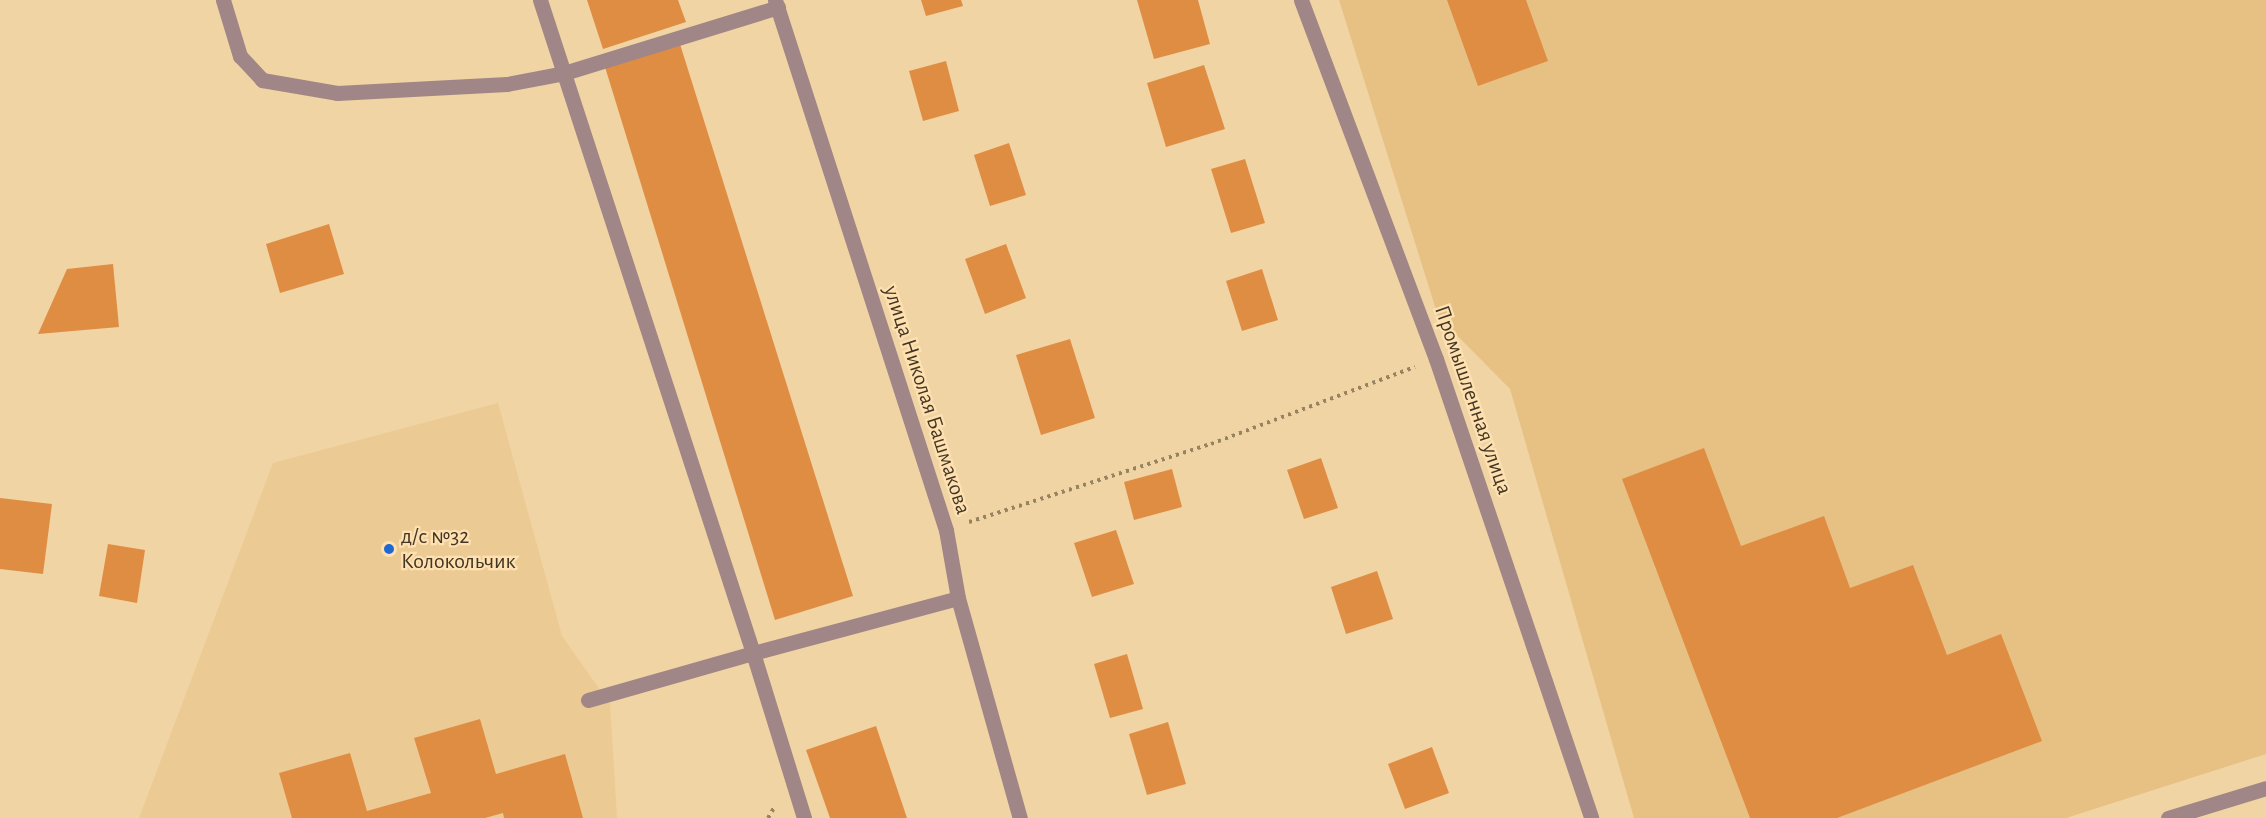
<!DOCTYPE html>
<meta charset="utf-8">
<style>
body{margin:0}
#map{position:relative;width:2266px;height:818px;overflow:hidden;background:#f1d4a4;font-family:"Alegreya Sans",sans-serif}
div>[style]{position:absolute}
.built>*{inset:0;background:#ecca93}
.green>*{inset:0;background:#e6c183}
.building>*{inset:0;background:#e08d44}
.path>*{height:4px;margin-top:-2px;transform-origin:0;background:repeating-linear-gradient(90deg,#978362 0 3px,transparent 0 7.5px)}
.minor>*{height:15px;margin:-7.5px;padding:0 7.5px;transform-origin:7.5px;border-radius:7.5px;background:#a08686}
.dots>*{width:16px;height:16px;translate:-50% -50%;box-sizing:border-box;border:3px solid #ffe1b1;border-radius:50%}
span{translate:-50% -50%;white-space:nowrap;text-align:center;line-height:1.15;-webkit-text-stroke:4.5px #ffe1b1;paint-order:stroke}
.street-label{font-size:22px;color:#433724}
.poi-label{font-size:22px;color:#433724}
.left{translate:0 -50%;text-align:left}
</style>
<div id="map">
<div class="built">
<div style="clip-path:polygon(498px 403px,562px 636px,610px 704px,617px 818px,139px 818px,273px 463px)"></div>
</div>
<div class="green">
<div style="clip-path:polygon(1339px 0,2266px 0,2266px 754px,2066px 818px,1634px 818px,1510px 389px,1438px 316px)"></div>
</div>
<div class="building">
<div style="clip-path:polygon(587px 0,678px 0,686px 22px,603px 49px)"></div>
<div style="clip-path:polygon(921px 0,961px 0,963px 6px,926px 16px)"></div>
<div style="clip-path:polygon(1137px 0,1198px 0,1210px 44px,1154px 59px)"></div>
<div style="clip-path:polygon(1447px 0,1526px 0,1548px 61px,1478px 86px)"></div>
<div style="clip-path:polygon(680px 44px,853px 596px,775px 620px,605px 67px)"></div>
<div style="clip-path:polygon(946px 61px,959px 111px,923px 121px,909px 71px)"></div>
<div style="clip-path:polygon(1204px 65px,1225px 129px,1166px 147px,1147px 83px)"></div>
<div style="clip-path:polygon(1009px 143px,1026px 195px,990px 206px,974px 155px)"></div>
<div style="clip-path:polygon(1245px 159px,1265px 223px,1231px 233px,1211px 169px)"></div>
<div style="clip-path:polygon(329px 224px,344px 274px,280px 293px,266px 244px)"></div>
<div style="clip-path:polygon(1006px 244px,1026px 298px,985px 314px,965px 259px)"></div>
<div style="clip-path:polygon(113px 264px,119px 327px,38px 334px,67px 269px)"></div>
<div style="clip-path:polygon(1262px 269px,1278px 320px,1242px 331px,1226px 281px)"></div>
<div style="clip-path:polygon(1070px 339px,1095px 418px,1041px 435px,1016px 355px)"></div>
<div style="clip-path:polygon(1704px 448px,1741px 546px,1824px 516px,1850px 588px,1913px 565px,1947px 655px,2001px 634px,2042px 741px,1837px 818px,1750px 818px,1622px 479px)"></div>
<div style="clip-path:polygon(1321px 458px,1338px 508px,1304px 519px,1287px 470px)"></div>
<div style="clip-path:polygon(1172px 469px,1182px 507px,1134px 520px,1124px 482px)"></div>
<div style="clip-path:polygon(0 498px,52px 504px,43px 574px,0 569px)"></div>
<div style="clip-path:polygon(1116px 530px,1134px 584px,1092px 597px,1074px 543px)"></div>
<div style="clip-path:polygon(108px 544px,145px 550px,137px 603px,99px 596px)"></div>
<div style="clip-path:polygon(1377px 571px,1393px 619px,1346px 634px,1331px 587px)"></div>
<div style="clip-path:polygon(1127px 654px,1143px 709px,1110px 718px,1094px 664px)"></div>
<div style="clip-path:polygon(480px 719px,496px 774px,565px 754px,583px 818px,504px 818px,503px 813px,485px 818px,292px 818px,279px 773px,350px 753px,367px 811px,431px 793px,414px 738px)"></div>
<div style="clip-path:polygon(1168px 722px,1186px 784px,1147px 795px,1129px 734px)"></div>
<div style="clip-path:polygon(876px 726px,907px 818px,830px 818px,806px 750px)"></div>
<div style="clip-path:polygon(1432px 747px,1449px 793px,1405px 809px,1388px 764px)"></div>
</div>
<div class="path">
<div style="left:969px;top:522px;width:254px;rotate:-17.9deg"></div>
<div style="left:1211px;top:444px;width:218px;rotate:-20.7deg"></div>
<div style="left:768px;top:818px;width:14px;rotate:-60deg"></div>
</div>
<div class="minor">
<div style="left:223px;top:0;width:59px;rotate:73.1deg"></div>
<div style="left:240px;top:56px;width:33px;rotate:47deg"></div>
<div style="left:262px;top:80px;width:76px;rotate:9.8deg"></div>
<div style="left:337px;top:93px;width:170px;rotate:-3deg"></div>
<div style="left:507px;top:84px;width:58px;rotate:-10.9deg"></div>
<div style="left:564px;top:73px;width:224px;rotate:-17.1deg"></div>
<div style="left:540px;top:0;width:687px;rotate:71.93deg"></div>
<div style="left:753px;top:653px;width:212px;rotate:-15deg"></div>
<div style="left:775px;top:0;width:557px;rotate:72.12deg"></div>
<div style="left:946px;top:530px;width:69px;rotate:80deg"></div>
<div style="left:958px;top:598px;width:229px;rotate:74.3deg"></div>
<div style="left:1301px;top:0;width:384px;rotate:69.4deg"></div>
<div style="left:1436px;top:359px;width:484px;rotate:71.3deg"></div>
<div style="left:588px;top:700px;width:172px;rotate:-15.9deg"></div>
<div style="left:753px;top:653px;width:173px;rotate:72.8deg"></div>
<div style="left:2168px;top:818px;width:102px;rotate:-17deg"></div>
</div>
<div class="dots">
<div style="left:389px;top:549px;background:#2167d2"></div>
</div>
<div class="street-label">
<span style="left:927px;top:400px;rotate:72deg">улица Николая Башмакова</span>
<span style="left:1473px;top:400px;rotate:71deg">Промышленная улица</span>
</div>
<div class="poi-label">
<span class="left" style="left:401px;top:549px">д/с №32<br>Колокольчик</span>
</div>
</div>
